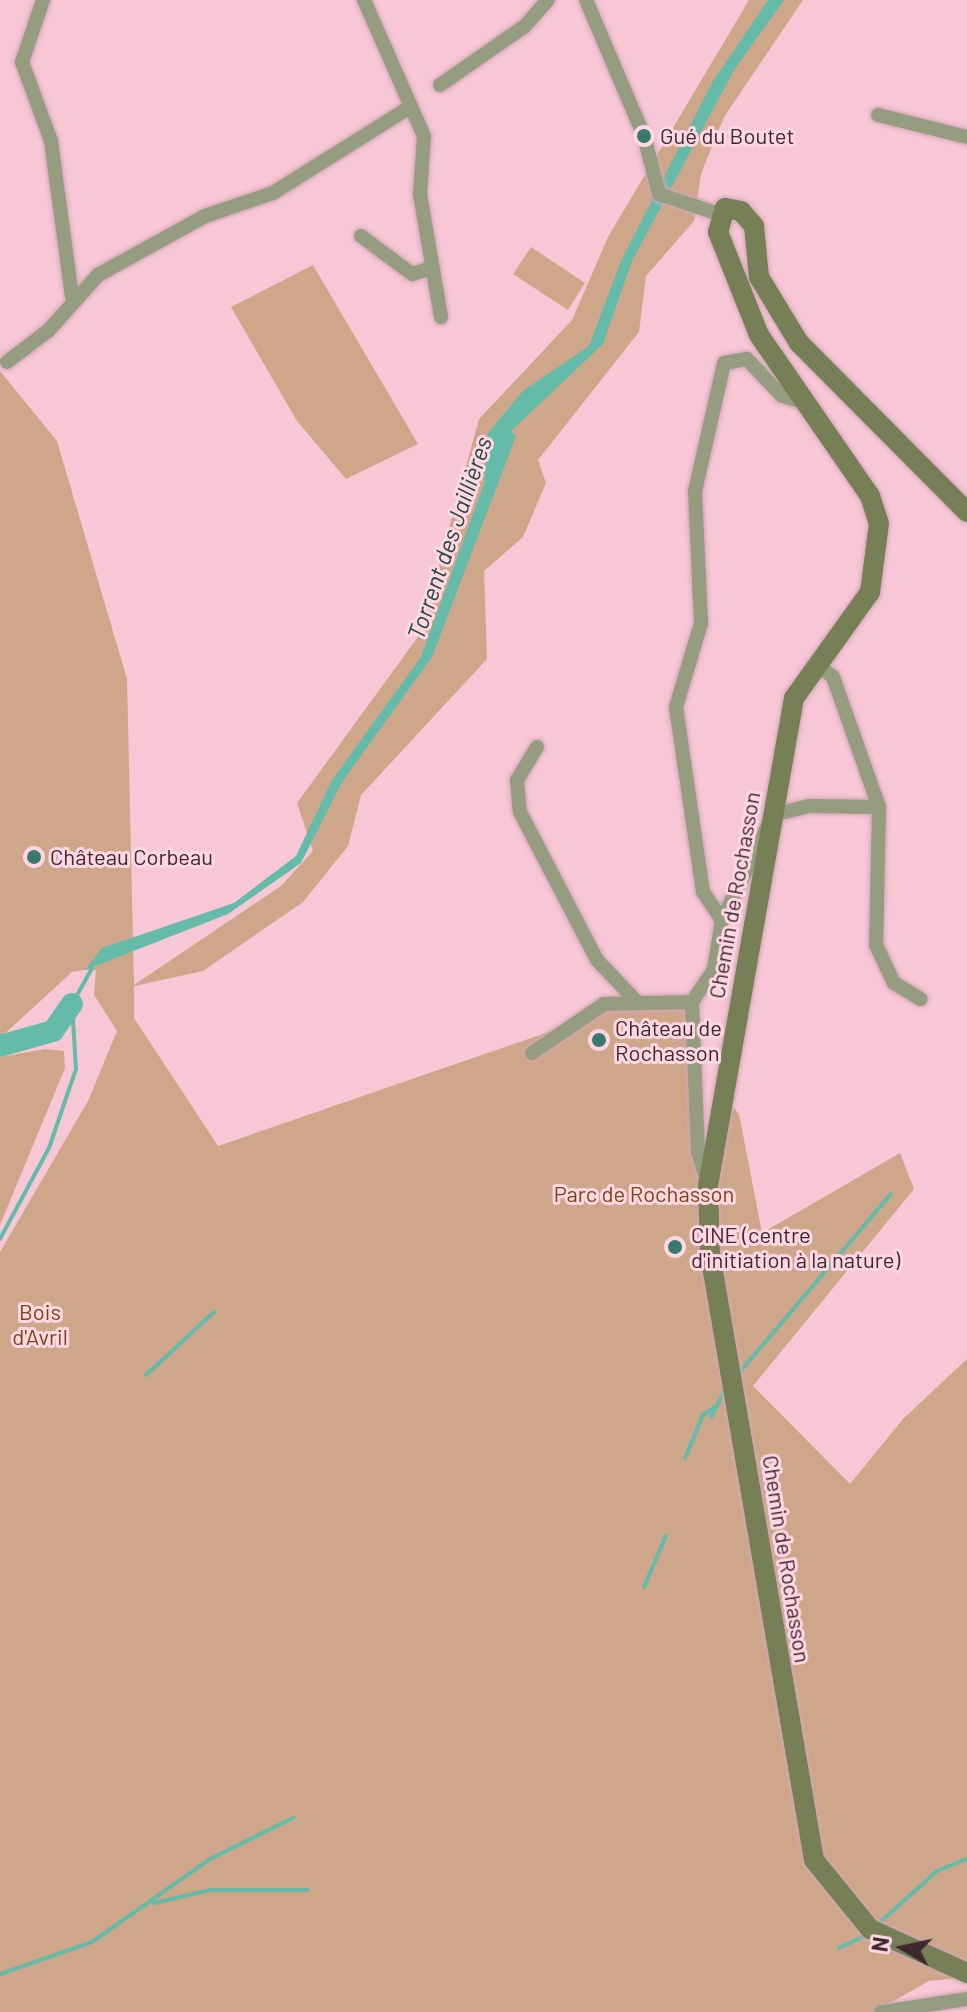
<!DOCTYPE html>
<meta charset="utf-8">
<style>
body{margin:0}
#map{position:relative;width:967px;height:2012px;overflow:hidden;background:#f8c7d6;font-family:Barlow,sans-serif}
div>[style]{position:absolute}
.green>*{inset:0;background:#cea689}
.water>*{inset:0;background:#65bba9}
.stream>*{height:4px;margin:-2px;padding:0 2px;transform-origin:2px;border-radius:2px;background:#65bba9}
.river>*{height:22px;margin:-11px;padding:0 11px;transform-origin:11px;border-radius:11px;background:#65bba9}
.roads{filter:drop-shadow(0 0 2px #d2a7b5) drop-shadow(0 0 2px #d2a7b5)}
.street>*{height:14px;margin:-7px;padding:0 7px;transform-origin:7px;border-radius:7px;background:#959c80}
.secondary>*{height:20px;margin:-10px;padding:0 10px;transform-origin:10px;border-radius:10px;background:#767f56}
.dots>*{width:22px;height:22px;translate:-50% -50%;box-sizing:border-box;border:4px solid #ffd7e3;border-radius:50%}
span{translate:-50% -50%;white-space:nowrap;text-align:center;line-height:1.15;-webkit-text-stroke:6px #ffd7e3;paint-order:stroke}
.poi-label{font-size:22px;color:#3c292f}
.left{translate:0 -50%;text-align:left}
.street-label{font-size:22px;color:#3c292f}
.park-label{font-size:22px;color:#7a4514}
.water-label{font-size:24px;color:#214941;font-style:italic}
.north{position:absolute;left:863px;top:1908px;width:80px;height:80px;-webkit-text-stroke:6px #ffd7e3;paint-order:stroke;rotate:279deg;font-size:22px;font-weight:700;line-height:32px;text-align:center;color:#3c292f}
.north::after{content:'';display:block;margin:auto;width:28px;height:36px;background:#3c292f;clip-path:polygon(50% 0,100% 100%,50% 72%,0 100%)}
</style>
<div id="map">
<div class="green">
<div style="clip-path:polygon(749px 0,803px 0,724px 117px,701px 174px,694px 221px,646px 276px,639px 332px,538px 460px,546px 483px,523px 537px,484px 571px,487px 659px,361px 795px,348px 846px,303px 902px,203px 971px,134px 986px,134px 1018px,218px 1146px,566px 1026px,592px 1009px,692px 1002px,707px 1182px,724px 1096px,739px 1114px,762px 1233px,900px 1153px,914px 1189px,753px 1386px,850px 1484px,903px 1419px,967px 1359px,967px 1977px,929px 1981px,874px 2012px,0 2012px,0 1252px,88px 1101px,117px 1031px,94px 995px,96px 970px,85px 970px,72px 972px,0 1038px,0 371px,57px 441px,127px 679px,134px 985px,281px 886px,313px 851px,297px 803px,420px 634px,479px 419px,572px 320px,608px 237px)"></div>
<div style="clip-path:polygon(531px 247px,585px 283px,568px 310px,513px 274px)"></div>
<div style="clip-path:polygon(313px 265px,418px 444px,346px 479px,297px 421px,231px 307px)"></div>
<div style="clip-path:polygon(45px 1049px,64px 1051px,65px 1068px,0 1225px,0 1057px)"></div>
</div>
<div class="water">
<div style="clip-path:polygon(768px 0,784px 0,734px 70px,632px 261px,603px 344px,511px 431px,516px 436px,432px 657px,342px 782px,301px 863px,228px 914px,85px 970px,102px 948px,234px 903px,296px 856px,332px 780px,421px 657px,484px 484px,488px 433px,523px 391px,589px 346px,621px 261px,713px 81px)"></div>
</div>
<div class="stream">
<div style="left:0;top:1239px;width:103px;rotate:-61.7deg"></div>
<div style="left:49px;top:1148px;width:83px;rotate:-71.1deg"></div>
<div style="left:76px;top:1069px;width:65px;rotate:-93.5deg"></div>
<div style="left:72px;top:1004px;width:41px;rotate:-60.9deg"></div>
<div style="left:739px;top:1373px;width:235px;rotate:-49.7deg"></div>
<div style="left:146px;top:1375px;width:93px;rotate:-42.8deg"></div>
<div style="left:711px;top:1417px;width:30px;rotate:-63deg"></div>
<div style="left:685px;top:1458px;width:47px;rotate:-67.3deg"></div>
<div style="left:703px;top:1415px;width:17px;rotate:-33deg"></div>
<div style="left:644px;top:1587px;width:56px;rotate:-66.7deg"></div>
<div style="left:154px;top:1903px;width:57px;rotate:-13.1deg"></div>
<div style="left:210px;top:1890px;width:98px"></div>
<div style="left:877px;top:1925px;width:81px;rotate:-42deg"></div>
<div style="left:937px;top:1871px;width:32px;rotate:-22deg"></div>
<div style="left:839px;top:1948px;width:31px;rotate:-25deg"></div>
<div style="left:0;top:1974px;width:97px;rotate:-19.2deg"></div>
<div style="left:92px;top:1942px;width:144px;rotate:-35.1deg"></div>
<div style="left:210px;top:1859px;width:93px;rotate:-26.3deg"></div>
</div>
<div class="river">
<div style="left:0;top:1046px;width:55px;rotate:-15.8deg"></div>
<div style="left:53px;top:1031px;width:33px;rotate:-55deg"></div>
</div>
<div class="roads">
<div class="street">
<div style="left:43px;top:0;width:65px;rotate:108.7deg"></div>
<div style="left:22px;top:62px;width:84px;rotate:69.8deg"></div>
<div style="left:51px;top:141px;width:156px;rotate:82.3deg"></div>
<div style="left:364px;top:0;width:149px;rotate:66.2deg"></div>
<div style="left:424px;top:136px;width:58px;rotate:93.9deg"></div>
<div style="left:420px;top:194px;width:125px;rotate:80.3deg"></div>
<div style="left:586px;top:0;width:148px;rotate:66.9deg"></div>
<div style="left:644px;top:136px;width:60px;rotate:75.5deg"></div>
<div style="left:659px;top:194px;width:63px;rotate:18.4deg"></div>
<div style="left:440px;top:85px;width:103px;rotate:-34.8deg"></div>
<div style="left:525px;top:26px;width:35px;rotate:-49deg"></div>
<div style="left:878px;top:115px;width:92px;rotate:13.9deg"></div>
<div style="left:361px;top:236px;width:64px;rotate:36.7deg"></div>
<div style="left:412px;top:274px;width:18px;rotate:-16deg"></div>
<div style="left:7px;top:362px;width:53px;rotate:-37.3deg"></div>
<div style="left:49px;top:330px;width:74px;rotate:-48.3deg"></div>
<div style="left:98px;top:275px;width:122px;rotate:-28.9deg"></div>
<div style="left:205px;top:216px;width:72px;rotate:-18.7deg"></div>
<div style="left:273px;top:193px;width:162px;rotate:-32.1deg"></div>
<div style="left:816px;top:664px;width:21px;rotate:37deg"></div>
<div style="left:833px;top:677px;width:138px;rotate:70.5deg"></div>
<div style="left:879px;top:807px;width:138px;rotate:91.2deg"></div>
<div style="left:876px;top:945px;width:42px;rotate:64.7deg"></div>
<div style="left:894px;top:983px;width:31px;rotate:31deg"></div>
<div style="left:537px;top:747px;width:39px;rotate:121deg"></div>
<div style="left:517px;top:780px;width:32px;rotate:85deg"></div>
<div style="left:520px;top:812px;width:167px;rotate:62.5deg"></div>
<div style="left:597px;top:960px;width:57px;rotate:46.4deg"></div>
<div style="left:722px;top:920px;width:117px;rotate:-64.1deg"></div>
<div style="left:773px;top:815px;width:38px;rotate:-14deg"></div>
<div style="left:810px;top:806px;width:69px;rotate:0.8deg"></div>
<div style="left:532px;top:1053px;width:87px;rotate:-34.2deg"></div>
<div style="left:604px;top:1004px;width:88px;rotate:-1.3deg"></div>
<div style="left:707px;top:1180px;width:28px;rotate:-108deg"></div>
<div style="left:698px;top:1153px;width:151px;rotate:-92.3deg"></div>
<div style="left:692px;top:1002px;width:40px;rotate:-56deg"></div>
<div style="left:714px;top:969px;width:50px;rotate:-80.7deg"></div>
<div style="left:722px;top:920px;width:34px;rotate:-124deg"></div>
<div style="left:703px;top:892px;width:187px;rotate:-98.3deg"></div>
<div style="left:676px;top:707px;width:88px;rotate:-73.4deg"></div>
<div style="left:701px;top:623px;width:132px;rotate:-92.6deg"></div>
<div style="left:695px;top:491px;width:131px;rotate:-77.2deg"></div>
<div style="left:724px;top:363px;width:23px;rotate:-10deg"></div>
<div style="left:747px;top:359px;width:51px;rotate:46.6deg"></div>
<div style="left:782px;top:396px;width:20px;rotate:15deg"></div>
<div style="left:881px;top:2012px;width:87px;rotate:-8.6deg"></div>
</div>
<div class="secondary">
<div style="left:967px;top:512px;width:238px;rotate:-134.8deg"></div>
<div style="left:799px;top:343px;width:77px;rotate:-121.2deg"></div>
<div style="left:759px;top:277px;width:51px;rotate:-95.6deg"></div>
<div style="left:754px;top:226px;width:20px;rotate:-131deg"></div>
<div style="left:741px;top:211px;width:16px;rotate:-169deg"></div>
<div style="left:725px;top:208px;width:25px;rotate:106deg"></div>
<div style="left:718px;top:232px;width:111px;rotate:68.3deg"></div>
<div style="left:759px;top:335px;width:196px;rotate:55.4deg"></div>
<div style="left:870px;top:496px;width:28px;rotate:72deg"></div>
<div style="left:879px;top:523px;width:70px;rotate:97.4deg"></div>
<div style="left:870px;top:592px;width:130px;rotate:125.6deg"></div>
<div style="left:794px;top:698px;width:494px;rotate:100deg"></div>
<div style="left:708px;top:1184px;width:70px;rotate:88.4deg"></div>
<div style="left:710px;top:1254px;width:615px;rotate:80.26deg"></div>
<div style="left:814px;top:1860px;width:89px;rotate:50.9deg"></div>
<div style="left:870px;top:1929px;width:107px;rotate:24.4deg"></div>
</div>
</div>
<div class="dots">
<div style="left:644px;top:136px;background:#387b6e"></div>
<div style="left:34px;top:857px;background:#387b6e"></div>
<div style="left:599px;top:1040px;background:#387b6e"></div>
<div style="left:675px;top:1247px;background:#387b6e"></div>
</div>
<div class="poi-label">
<span class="left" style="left:660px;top:136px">Gué du Boutet</span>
<span class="left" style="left:50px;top:857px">Château Corbeau</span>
<span class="left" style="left:615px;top:1040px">Château de<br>Rochasson</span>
<span class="left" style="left:691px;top:1247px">CINE (centre<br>d'initiation à la nature)</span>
</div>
<div class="street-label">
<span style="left:734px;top:895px;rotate:-80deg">Chemin de Rochasson</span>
<span style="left:787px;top:1559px;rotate:81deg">Chemin de Rochasson</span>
</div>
<div class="park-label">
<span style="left:644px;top:1194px">Parc de Rochasson</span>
<span style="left:40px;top:1324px">Bois<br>d'Avril</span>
</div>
<div class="water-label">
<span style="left:449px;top:538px;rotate:-71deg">Torrent des Jaillières</span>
</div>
<div class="north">N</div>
</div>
